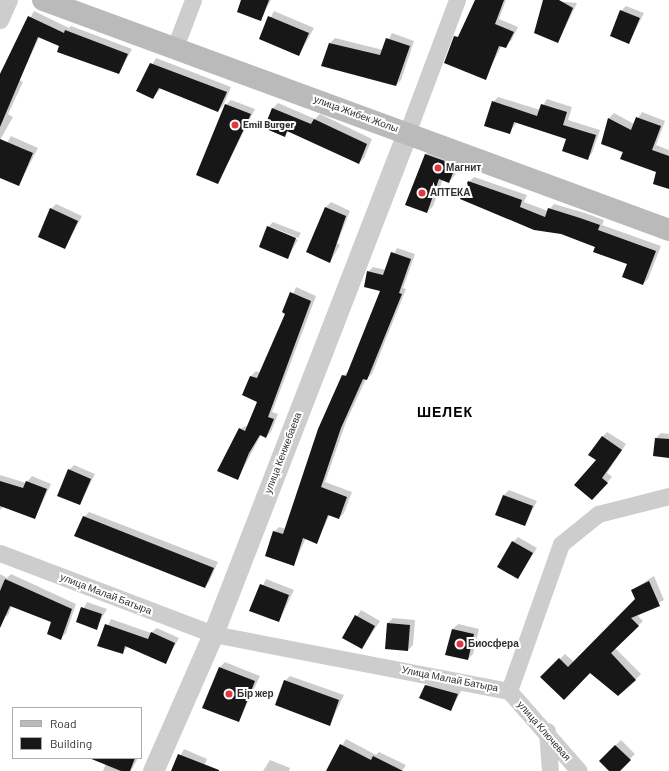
<!DOCTYPE html>
<meta charset="utf-8">
<style>
body{margin:0}
#map{position:relative;width:669px;height:771px;overflow:hidden;background:#fff;font-family:Barlow,sans-serif}
div>[style]{position:absolute}
.shadow>*{inset:0;background:#0003}
.building>*{inset:0;background:#171717}
.minor>*{height:17px;margin:-8.5px;padding:0 8.5px;transform-origin:8.5px;border-radius:8.5px;background:#cdcdcd}
.tertiary>*{height:21px;margin:-10.5px;padding:0 10.5px;transform-origin:10.5px;border-radius:10.5px;background:#cdcdcd}
.secondary>*{height:22px;margin:-11px;padding:0 11px;transform-origin:11px;border-radius:11px;background:#bababa}
.dots>*{width:11px;height:11px;translate:-50% -50%;box-sizing:border-box;border:2px solid #fff;border-radius:50%}
span{translate:-50% -50%;white-space:nowrap;text-align:center;line-height:1.15;-webkit-text-stroke:4px #fff;paint-order:stroke}
.street-label{font-size:10px;color:#303030}
.poi-label{font-size:10px;color:#303030;font-weight:700}
.left{translate:0 -50%;text-align:left}
.district-label{font-size:14px;color:#000;font-weight:700;letter-spacing:1px}
.legend{position:absolute;left:12px;top:707px;width:130px;height:52px;box-sizing:border-box;background:#fff;border:1px solid #acacac;margin:0;padding:5px 7px;list-style:none;font-size:12px;color:#303030}
.legend li{display:flex;align-items:center;gap:8px;height:20px}
.legend b{width:20px;border:1px solid #acacac}
</style>
<div id="map">
<div class="shadow">
<div style="clip-path:polygon(242px 0,271px 0,261px 19px)"></div>
<div style="clip-path:polygon(476px 0,506px 0,499px 19px,518px 27px,511px 41px,502px 45px,485px 78px,445px 62px)"></div>
<div style="clip-path:polygon(544px 0,577px 3px,558px 42px)"></div>
<div style="clip-path:polygon(626px 6px,644px 13px,629px 43px,621px 11px)"></div>
<div style="clip-path:polygon(34px 11px,69px 28px,71px 26px,132px 49px,119px 73px,40px 36px,19px 80px,23px 82px,8px 114px,13px 117px,0 140px,0 73px)"></div>
<div style="clip-path:polygon(274px 11px,314px 28px,299px 55px,260px 38px)"></div>
<div style="clip-path:polygon(392px 33px,414px 41px,401px 80px,396px 85px,330px 43px,335px 38px,383px 50px)"></div>
<div style="clip-path:polygon(156px 58px,231px 87px,223px 106px,218px 111px,161px 88px,153px 98px,137px 90px)"></div>
<div style="clip-path:polygon(498px 97px,540px 110px,547px 99px,572px 107px,568px 120px,600px 130px,592px 153px,587px 159px,567px 138px,517px 122px,509px 133px,493px 102px)"></div>
<div style="clip-path:polygon(231px 100px,255px 109px,218px 183px,226px 105px)"></div>
<div style="clip-path:polygon(278px 103px,315px 119px,320px 114px,372px 139px,364px 158px,359px 163px,289px 131px,284px 136px,273px 108px)"></div>
<div style="clip-path:polygon(642px 112px,665px 121px,656px 145px,669px 150px,669px 188px,657px 171px,603px 143px,609px 118px,614px 113px,634px 124px)"></div>
<div style="clip-path:polygon(11px 136px,38px 148px,19px 185px,0 177px,0 155px)"></div>
<div style="clip-path:polygon(432px 148px,462px 159px,455px 175px,449px 182px,443px 179px,433px 206px,427px 212px,406px 204px,426px 154px)"></div>
<div style="clip-path:polygon(474px 177px,527px 195px,524px 202px,548px 211px,554px 204px,585px 213px,604px 220px,602px 225px,661px 246px,648px 279px,643px 284px,629px 264px,469px 182px)"></div>
<div style="clip-path:polygon(331px 202px,350px 211px,337px 243px,340px 245px,330px 262px,326px 207px)"></div>
<div style="clip-path:polygon(56px 204px,82px 216px,65px 248px,51px 209px)"></div>
<div style="clip-path:polygon(273px 222px,301px 233px,298px 238px,269px 226px,298px 240px,287px 258px,268px 227px)"></div>
<div style="clip-path:polygon(397px 248px,415px 254px,403px 288px,406px 289px,372px 374px,366px 379px,346px 422px,325px 482px,352px 492px,344px 513px,339px 518px,330px 514px,317px 542px,306px 538px,294px 564px,274px 532px,279px 527px,286px 529px,343px 376px,349px 371px,381px 291px,368px 272px,373px 267px,386px 270px)"></div>
<div style="clip-path:polygon(296px 287px,316px 296px,272px 412px,278px 414px,271px 432px,266px 437px,261px 435px,238px 478px,240px 429px,248px 425px,258px 401px,243px 395px,251px 376px,256px 371px,261px 373px)"></div>
<div style="clip-path:polygon(607px 432px,626px 444px,607px 473px,612px 477px,597px 494px,597px 460px,602px 437px)"></div>
<div style="clip-path:polygon(661px 433px,669px 434px,669px 457px,656px 438px)"></div>
<div style="clip-path:polygon(74px 465px,95px 474px,80px 504px,69px 470px)"></div>
<div style="clip-path:polygon(0 475px,26px 483px,32px 476px,51px 484px,35px 518px,4px 506px,0 510px)"></div>
<div style="clip-path:polygon(509px 490px,537px 501px,525px 525px,504px 495px)"></div>
<div style="clip-path:polygon(89px 512px,218px 562px,209px 582px,204px 587px,84px 517px)"></div>
<div style="clip-path:polygon(518px 537px,537px 548px,518px 578px,513px 542px)"></div>
<div style="clip-path:polygon(0 574px,7px 578px,11px 574px,76px 604px,66px 633px,61px 638px,52px 621px,12px 606px,8px 615px,0 619px)"></div>
<div style="clip-path:polygon(654px 576px,664px 600px,637px 615px,643px 621px,615px 648px,641px 674px,636px 679px,618px 695px,590px 672px,542px 677px,565px 654px,574px 662px,636px 600px,632px 590px)"></div>
<div style="clip-path:polygon(266px 579px,294px 590px,279px 621px,251px 610px)"></div>
<div style="clip-path:polygon(87px 602px,107px 609px,96px 628px,77px 621px)"></div>
<div style="clip-path:polygon(361px 610px,380px 621px,362px 648px,344px 637px)"></div>
<div style="clip-path:polygon(393px 618px,415px 620px,413px 645px,408px 650px,388px 623px)"></div>
<div style="clip-path:polygon(111px 619px,151px 633px,157px 628px,179px 638px,165px 663px,128px 646px,122px 653px,99px 645px)"></div>
<div style="clip-path:polygon(458px 624px,479px 629px,473px 654px,468px 659px,453px 629px)"></div>
<div style="clip-path:polygon(225px 662px,260px 676px,239px 721px,220px 667px)"></div>
<div style="clip-path:polygon(290px 676px,344px 695px,330px 724px,285px 681px)"></div>
<div style="clip-path:polygon(431px 680px,462px 689px,451px 710px,426px 686px)"></div>
<div style="clip-path:polygon(346px 739px,376px 755px,379px 752px,406px 765px,402px 771px,327px 771px)"></div>
<div style="clip-path:polygon(621px 740px,635px 754px,618px 771px,610px 771px,600px 761px)"></div>
<div style="clip-path:polygon(184px 749px,207px 759px,202px 771px,172px 771px)"></div>
<div style="clip-path:polygon(108px 758px,138px 758px,131px 771px,103px 771px)"></div>
<div style="clip-path:polygon(270px 760px,290px 768px,289px 771px,263px 771px)"></div>
</div>
<div class="building">
<div style="clip-path:polygon(241px 0,269px 0,261px 21px,237px 12px)"></div>
<div style="clip-path:polygon(475px 0,504px 0,495px 24px,514px 32px,506px 48px,499px 46px,486px 80px,444px 63px,454px 36px,458px 37px)"></div>
<div style="clip-path:polygon(543px 0,559px 0,573px 8px,558px 43px,534px 33px)"></div>
<div style="clip-path:polygon(620px 10px,640px 18px,629px 44px,610px 36px)"></div>
<div style="clip-path:polygon(28px 16px,64px 33px,65px 30px,128px 54px,119px 74px,57px 52px,59px 46px,38px 37px,0 127px,0 74px)"></div>
<div style="clip-path:polygon(268px 16px,309px 33px,299px 56px,259px 39px)"></div>
<div style="clip-path:polygon(386px 38px,410px 46px,396px 86px,321px 66px,329px 43px,380px 55px)"></div>
<div style="clip-path:polygon(150px 63px,227px 92px,218px 112px,159px 88px,153px 99px,136px 91px)"></div>
<div style="clip-path:polygon(492px 101px,537px 116px,541px 104px,567px 112px,563px 125px,596px 135px,588px 160px,562px 151px,566px 139px,514px 122px,510px 134px,484px 126px)"></div>
<div style="clip-path:polygon(225px 104px,251px 114px,218px 184px,196px 175px)"></div>
<div style="clip-path:polygon(272px 108px,311px 124px,314px 119px,367px 144px,359px 164px,287px 131px,285px 137px,264px 128px)"></div>
<div style="clip-path:polygon(636px 117px,661px 126px,652px 150px,669px 156px,669px 189px,653px 184px,656px 172px,620px 159px,623px 152px,601px 144px,608px 118px,631px 130px)"></div>
<div style="clip-path:polygon(0 139px,33px 153px,19px 186px,0 178px)"></div>
<div style="clip-path:polygon(425px 154px,456px 165px,449px 183px,439px 179px,427px 213px,405px 205px)"></div>
<div style="clip-path:polygon(468px 181px,522px 200px,520px 207px,545px 217px,548px 208px,580px 218px,600px 225px,598px 230px,656px 251px,643px 285px,622px 277px,627px 264px,593px 252px,595px 247px,561px 234px,534px 230px,460px 199px)"></div>
<div style="clip-path:polygon(325px 207px,346px 216px,330px 263px,306px 252px)"></div>
<div style="clip-path:polygon(50px 208px,78px 221px,65px 249px,38px 237px)"></div>
<div style="clip-path:polygon(267px 226px,296px 238px,288px 259px,259px 247px)"></div>
<div style="clip-path:polygon(391px 252px,411px 259px,399px 293px,402px 294px,367px 380px,363px 379px,341px 428px,321px 487px,347px 497px,339px 519px,328px 515px,317px 544px,303px 538px,294px 566px,265px 556px,273px 531px,283px 534px,318px 429px,342px 375px,346px 376px,380px 291px,364px 287px,367px 271px,383px 275px)"></div>
<div style="clip-path:polygon(290px 292px,311px 301px,268px 417px,274px 419px,266px 438px,260px 435px,249px 453px,238px 480px,217px 471px,239px 428px,245px 431px,257px 402px,242px 395px,250px 376px,257px 378px,285px 314px,282px 312px)"></div>
<div style="clip-path:polygon(602px 436px,622px 450px,602px 478px,608px 483px,592px 500px,574px 485px,596px 460px,588px 455px)"></div>
<div style="clip-path:polygon(655px 438px,669px 439px,669px 458px,653px 456px)"></div>
<div style="clip-path:polygon(68px 469px,91px 479px,80px 505px,57px 496px)"></div>
<div style="clip-path:polygon(0 481px,23px 488px,26px 481px,47px 489px,35px 519px,0 506px)"></div>
<div style="clip-path:polygon(503px 495px,533px 506px,525px 526px,495px 515px)"></div>
<div style="clip-path:polygon(83px 516px,214px 568px,205px 588px,74px 536px)"></div>
<div style="clip-path:polygon(512px 541px,533px 553px,518px 579px,497px 567px)"></div>
<div style="clip-path:polygon(5px 579px,72px 609px,61px 640px,47px 634px,51px 622px,10px 606px,0 628px,0 591px)"></div>
<div style="clip-path:polygon(649px 581px,660px 606px,631px 618px,639px 626px,611px 653px,636px 680px,618px 696px,590px 673px,564px 700px,540px 677px,559px 658px,568px 667px,635px 599px,631px 590px)"></div>
<div style="clip-path:polygon(260px 584px,289px 595px,279px 622px,249px 611px)"></div>
<div style="clip-path:polygon(81px 607px,102px 614px,97px 630px,76px 622px)"></div>
<div style="clip-path:polygon(355px 615px,375px 626px,362px 649px,342px 638px)"></div>
<div style="clip-path:polygon(387px 623px,410px 625px,408px 651px,385px 649px)"></div>
<div style="clip-path:polygon(105px 624px,148px 639px,151px 632px,175px 643px,166px 664px,125px 646px,123px 654px,97px 646px)"></div>
<div style="clip-path:polygon(452px 629px,474px 634px,468px 660px,445px 655px)"></div>
<div style="clip-path:polygon(219px 667px,255px 681px,239px 722px,202px 708px)"></div>
<div style="clip-path:polygon(284px 680px,339px 700px,330px 726px,275px 705px)"></div>
<div style="clip-path:polygon(425px 685px,458px 694px,451px 711px,419px 698px)"></div>
<div style="clip-path:polygon(340px 744px,371px 760px,373px 756px,403px 771px,326px 771px)"></div>
<div style="clip-path:polygon(615px 745px,631px 760px,620px 771px,609px 771px,599px 761px)"></div>
<div style="clip-path:polygon(178px 754px,219px 770px,219px 771px,171px 771px)"></div>
<div style="clip-path:polygon(89px 758px,135px 758px,130px 771px,121px 771px)"></div>
</div>
<div class="minor">
<div style="left:0;top:20px;width:22px;rotate:-66deg"></div>
<div style="left:175px;top:47px;width:50px;rotate:-69deg"></div>
<div style="left:407px;top:133px;width:142px;rotate:-69.4deg"></div>
<div style="left:0;top:553px;width:228px;rotate:20.8deg"></div>
<div style="left:213px;top:634px;width:301px;rotate:10.9deg"></div>
<div style="left:509px;top:691px;width:156px;rotate:-70.5deg"></div>
<div style="left:561px;top:544px;width:48px;rotate:-39deg"></div>
<div style="left:598px;top:514px;width:73px;rotate:-14.2deg"></div>
<div style="left:509px;top:691px;width:106px;rotate:48.8deg"></div>
<div style="left:547px;top:731px;width:40px;rotate:85.7deg"></div>
</div>
<div class="tertiary">
<div style="left:153px;top:771px;width:150px;rotate:-66.3deg"></div>
<div style="left:213px;top:634px;width:537px;rotate:-68.83deg"></div>
</div>
<div class="secondary">
<div style="left:43px;top:0;width:667px;rotate:20.17deg"></div>
</div>
<div class="dots">
<div style="left:235px;top:125px;background:#e2373d"></div>
<div style="left:438px;top:168px;background:#e2373d"></div>
<div style="left:422px;top:193px;background:#e2373d"></div>
<div style="left:460px;top:644px;background:#e2373d"></div>
<div style="left:229px;top:694px;background:#e2373d"></div>
</div>
<div class="street-label">
<span style="left:356px;top:114px;rotate:20deg">улица Жибек Жолы</span>
<span style="left:283px;top:453px;rotate:-69deg">улица Кенжебаева</span>
<span style="left:106px;top:594px;rotate:21deg">улица Малай Батыра</span>
<span style="left:450px;top:679px;rotate:11deg">Улица Малай Батыра</span>
<span style="left:544px;top:731px;rotate:49deg">улица Ключевая</span>
</div>
<div class="poi-label">
<span class="left" style="left:243px;top:125px">Emil Burger</span>
<span class="left" style="left:446px;top:168px">Магнит</span>
<span class="left" style="left:430px;top:193px">АПТЕКА</span>
<span class="left" style="left:468px;top:644px">Биосфера</span>
<span class="left" style="left:237px;top:694px">Бір жер</span>
</div>
<div class="district-label">
<span style="left:445px;top:412px">ШЕЛЕК</span>
</div>
<ul class="legend">
<li><b style="height:5px;background:#bababa"></b>Road</li>
<li><b style="height:11px;background:#171717"></b>Building</li>
</ul>
</div>
